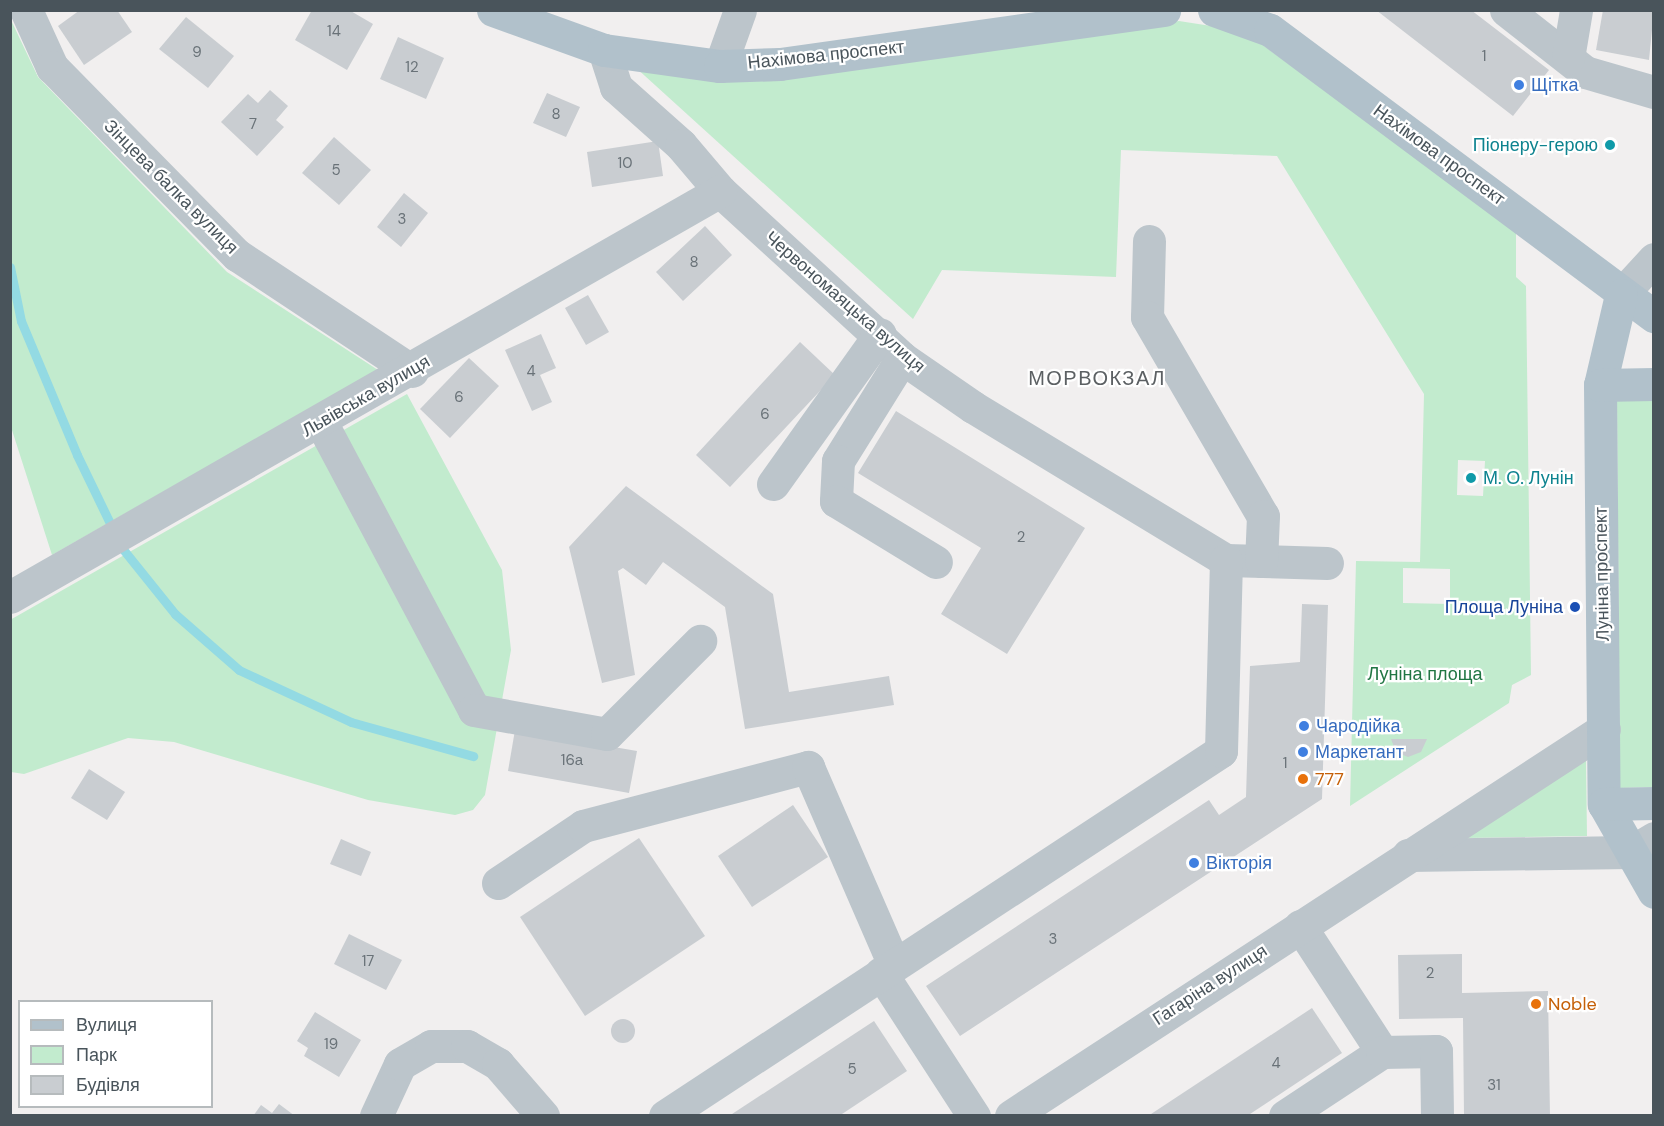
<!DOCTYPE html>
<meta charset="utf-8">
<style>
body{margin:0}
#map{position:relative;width:1664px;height:1126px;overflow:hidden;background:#f1efef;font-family:"DM Sans",sans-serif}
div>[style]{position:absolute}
.green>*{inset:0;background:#c2ebce}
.stream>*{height:9px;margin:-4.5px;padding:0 4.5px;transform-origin:4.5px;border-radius:4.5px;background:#93dae3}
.building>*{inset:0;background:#c9cdd1}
.round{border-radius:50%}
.minor>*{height:33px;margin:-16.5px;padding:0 16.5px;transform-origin:16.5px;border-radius:16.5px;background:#bcc5cb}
.major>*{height:33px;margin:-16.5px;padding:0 16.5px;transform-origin:16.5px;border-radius:16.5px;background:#b1c1cb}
.dots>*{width:16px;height:16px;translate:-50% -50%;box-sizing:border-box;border:3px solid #fff;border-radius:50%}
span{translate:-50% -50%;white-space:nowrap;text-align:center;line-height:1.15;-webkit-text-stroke:4.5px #fff;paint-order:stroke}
.number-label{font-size:15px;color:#697278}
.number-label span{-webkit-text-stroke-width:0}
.street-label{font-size:18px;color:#49545b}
.shop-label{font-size:18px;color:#366cbe}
.left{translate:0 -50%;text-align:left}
.culture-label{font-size:18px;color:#0d838f}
.right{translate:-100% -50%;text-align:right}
.transit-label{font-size:18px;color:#164399}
.park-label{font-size:18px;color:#207643}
.food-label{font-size:18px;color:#c56008}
.neighbourhood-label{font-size:20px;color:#5c6063;letter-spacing:1.5px}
.frame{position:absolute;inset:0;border:12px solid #49545b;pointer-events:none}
.legend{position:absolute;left:18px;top:1000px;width:195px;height:108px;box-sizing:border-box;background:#fff;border:2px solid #b6bbbd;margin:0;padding:8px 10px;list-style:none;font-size:18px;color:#49545b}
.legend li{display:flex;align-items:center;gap:12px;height:30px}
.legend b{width:30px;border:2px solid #b6bbbd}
</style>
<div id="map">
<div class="green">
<div style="clip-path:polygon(10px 18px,38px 77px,227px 272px,378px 370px,52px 555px,11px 427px)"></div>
<div style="clip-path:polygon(evenodd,1179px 21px,1243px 31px,1516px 227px,1516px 277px,1526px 286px,1531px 675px,1512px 685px,1509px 703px,1350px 806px,1356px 561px,1420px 562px,1424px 394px,1277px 156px,1121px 150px,1116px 277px,942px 270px,913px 319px,634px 66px,782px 77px,1179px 21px,1458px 460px,1485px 461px,1483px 496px,1457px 495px,1458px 460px,1179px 21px,1403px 568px,1450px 569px,1450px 604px,1403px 603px,1403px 568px)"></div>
<div style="clip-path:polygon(407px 394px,502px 570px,511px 650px,485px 795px,473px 810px,455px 815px,368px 800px,174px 742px,128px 738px,24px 774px,11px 772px,10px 620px)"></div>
<div style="clip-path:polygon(1617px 400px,1653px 400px,1653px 787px,1620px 788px)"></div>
<div style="clip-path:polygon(1586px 759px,1587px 836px,1467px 838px)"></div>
</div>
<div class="stream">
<div style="left:10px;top:267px;width:55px;rotate:78.5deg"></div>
<div style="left:21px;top:321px;width:145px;rotate:67.3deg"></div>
<div style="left:77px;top:455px;width:103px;rotate:64.2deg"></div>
<div style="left:122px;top:548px;width:85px;rotate:51.2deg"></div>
<div style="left:175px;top:614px;width:85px;rotate:41.2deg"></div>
<div style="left:239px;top:670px;width:123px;rotate:24.9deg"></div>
<div style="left:351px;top:722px;width:127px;rotate:15.6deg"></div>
</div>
<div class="building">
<div style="clip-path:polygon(80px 10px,117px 10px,132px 32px,84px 65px,58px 26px)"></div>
<div style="clip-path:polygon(312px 10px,349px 10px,373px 24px,347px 70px,295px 40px)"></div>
<div style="clip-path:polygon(1376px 10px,1471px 10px,1549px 70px,1513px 116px)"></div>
<div style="clip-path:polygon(1603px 10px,1654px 10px,1649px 60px,1596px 50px)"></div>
<div style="clip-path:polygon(186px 17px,234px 56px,208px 88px,159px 49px)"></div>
<div style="clip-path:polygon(398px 37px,444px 58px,426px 99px,380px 79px)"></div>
<div style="clip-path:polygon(270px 90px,288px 106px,276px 120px,284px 127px,257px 156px,221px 122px,248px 94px,258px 103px)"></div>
<div style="clip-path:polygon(547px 93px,580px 107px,566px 137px,533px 123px)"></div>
<div style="clip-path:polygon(334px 137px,371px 170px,339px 205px,302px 173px)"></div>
<div style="clip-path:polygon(658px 141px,663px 176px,592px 187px,587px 152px)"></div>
<div style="clip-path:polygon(404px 193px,428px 213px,401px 247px,377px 227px)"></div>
<div style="clip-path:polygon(705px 226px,732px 255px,683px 301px,656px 272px)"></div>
<div style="clip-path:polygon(588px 295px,609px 332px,586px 345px,565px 308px)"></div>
<div style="clip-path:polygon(541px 334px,556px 368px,540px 375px,552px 402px,532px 411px,505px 350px)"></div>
<div style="clip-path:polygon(800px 342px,835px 375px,730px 487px,696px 455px)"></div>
<div style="clip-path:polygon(469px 358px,499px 386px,450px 438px,420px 409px)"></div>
<div style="clip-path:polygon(896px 411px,1085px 528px,1007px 654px,941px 614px,981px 548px,858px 473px)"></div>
<div style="clip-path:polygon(626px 486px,773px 594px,789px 692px,889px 676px,894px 705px,745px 729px,725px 607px,663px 562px,646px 585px,623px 568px,618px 571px,635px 675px,602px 683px,569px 547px)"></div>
<div style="clip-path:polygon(1302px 604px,1328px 605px,1322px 799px,960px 1036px,926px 986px,1209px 800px,1219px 815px,1246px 797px,1250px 666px,1300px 662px)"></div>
<div style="clip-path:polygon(515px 730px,637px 751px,629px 793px,508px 771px)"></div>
<div style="clip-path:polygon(1391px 739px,1427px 739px,1421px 752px,1408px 757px,1396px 752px)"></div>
<div style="clip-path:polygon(89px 769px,125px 792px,107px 820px,71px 798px)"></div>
<div style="clip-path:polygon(793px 805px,828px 857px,752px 907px,718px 856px)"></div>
<div style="clip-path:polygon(639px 838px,705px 936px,585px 1016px,520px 917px)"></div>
<div style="clip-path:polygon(341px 839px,371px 852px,361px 876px,330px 864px)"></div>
<div style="clip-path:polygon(349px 934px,402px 960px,386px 990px,334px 964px)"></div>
<div style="clip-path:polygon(1462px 954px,1462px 993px,1548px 991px,1550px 1116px,1464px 1116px,1463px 1018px,1399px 1019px,1398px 955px)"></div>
<div style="clip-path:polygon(1312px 1008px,1342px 1053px,1247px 1116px,1148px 1116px)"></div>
<div style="clip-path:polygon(315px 1012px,361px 1040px,339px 1077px,304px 1056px,308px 1048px,297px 1041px)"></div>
<div class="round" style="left:611px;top:1019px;width:24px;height:24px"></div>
<div style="clip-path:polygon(874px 1021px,907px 1071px,839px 1116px,729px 1116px)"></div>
<div style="clip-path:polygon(279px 1104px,295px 1116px,253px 1116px,261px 1105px,272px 1113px)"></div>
</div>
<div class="minor">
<div style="left:26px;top:10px;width:63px;rotate:65.5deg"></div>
<div style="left:52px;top:67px;width:264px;rotate:45.5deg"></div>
<div style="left:237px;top:255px;width:210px;rotate:33.5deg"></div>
<div style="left:1506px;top:10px;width:100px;rotate:38.1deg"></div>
<div style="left:1585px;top:72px;width:72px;rotate:16.2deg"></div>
<div style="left:604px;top:50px;width:39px;rotate:72deg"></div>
<div style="left:616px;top:87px;width:87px;rotate:41.7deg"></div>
<div style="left:681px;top:145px;width:60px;rotate:49.7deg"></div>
<div style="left:720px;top:191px;width:247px;rotate:42.5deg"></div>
<div style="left:902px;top:358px;width:86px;rotate:34.6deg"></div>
<div style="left:973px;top:407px;width:296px;rotate:31.2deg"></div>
<div style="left:1226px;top:560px;width:101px;rotate:1.7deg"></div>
<div style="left:1568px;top:58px;width:49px;rotate:-80.5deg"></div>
<div style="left:720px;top:66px;width:59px;rotate:-70.3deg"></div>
<div style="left:1149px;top:241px;width:76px;rotate:91.5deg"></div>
<div style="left:1147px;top:317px;width:230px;rotate:59.8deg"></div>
<div style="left:1263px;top:516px;width:45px;rotate:92.5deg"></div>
<div style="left:1621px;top:295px;width:49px;rotate:-47.5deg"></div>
<div style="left:902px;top:358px;width:121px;rotate:121.9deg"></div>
<div style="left:838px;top:461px;width:40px;rotate:92.9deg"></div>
<div style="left:836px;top:501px;width:117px;rotate:31.4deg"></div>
<div style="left:321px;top:422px;width:326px;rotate:62deg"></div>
<div style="left:474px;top:710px;width:135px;rotate:10.2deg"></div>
<div style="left:607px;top:734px;width:132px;rotate:-45deg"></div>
<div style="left:773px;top:484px;width:184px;rotate:-54.5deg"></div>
<div style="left:10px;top:597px;width:818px;rotate:-29.76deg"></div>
<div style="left:1408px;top:855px;width:223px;rotate:-0.8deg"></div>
<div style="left:1631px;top:852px;width:27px;rotate:-31deg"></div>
<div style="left:498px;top:883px;width:102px;rotate:-33.8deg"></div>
<div style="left:583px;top:826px;width:233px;rotate:-14.7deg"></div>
<div style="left:808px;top:767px;width:216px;rotate:66.5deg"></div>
<div style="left:1300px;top:926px;width:150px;rotate:56.9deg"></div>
<div style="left:881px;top:973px;width:171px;rotate:57deg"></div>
<div style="left:376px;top:1116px;width:57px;rotate:-65.2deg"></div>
<div style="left:400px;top:1064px;width:36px;rotate:-30deg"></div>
<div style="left:431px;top:1046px;width:36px"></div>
<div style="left:467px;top:1046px;width:36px;rotate:30deg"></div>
<div style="left:498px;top:1064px;width:69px;rotate:49.1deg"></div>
<div style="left:665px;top:1116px;width:665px;rotate:-33.28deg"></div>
<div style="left:1221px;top:751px;width:191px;rotate:-88.5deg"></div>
<div style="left:1011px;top:1116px;width:708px;rotate:-33.13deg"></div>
<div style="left:1285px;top:1116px;width:116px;rotate:-33.4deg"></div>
<div style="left:1382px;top:1052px;width:54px;rotate:-1.1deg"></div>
<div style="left:1436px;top:1051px;width:65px;rotate:89.1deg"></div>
</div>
<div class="major">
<div style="left:493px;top:10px;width:118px;rotate:19.8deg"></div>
<div style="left:604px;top:50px;width:117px;rotate:7.9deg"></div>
<div style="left:720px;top:66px;width:60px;rotate:-1.9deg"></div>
<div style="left:780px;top:64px;width:388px;rotate:-8deg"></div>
<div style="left:1214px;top:10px;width:59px;rotate:19.7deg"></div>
<div style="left:1270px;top:30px;width:479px;rotate:36.7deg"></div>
<div style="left:1621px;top:295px;width:92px;rotate:103.1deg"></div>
<div style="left:1600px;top:385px;width:419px;rotate:89.5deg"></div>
<div style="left:1604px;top:804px;width:101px;rotate:60.4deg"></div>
<div style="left:1600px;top:385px;width:54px;rotate:-1.1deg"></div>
<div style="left:1604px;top:804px;width:50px;rotate:-1.1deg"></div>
</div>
<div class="dots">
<div style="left:1519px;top:85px;background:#3f7fe0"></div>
<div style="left:1610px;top:145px;background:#0f9aa8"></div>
<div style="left:1471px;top:478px;background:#0f9aa8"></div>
<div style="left:1575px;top:607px;background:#1a4fb4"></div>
<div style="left:1304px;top:726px;background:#3f7fe0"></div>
<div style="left:1303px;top:752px;background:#3f7fe0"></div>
<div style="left:1303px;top:779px;background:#e8710a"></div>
<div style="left:1194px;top:863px;background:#3f7fe0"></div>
<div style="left:1536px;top:1004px;background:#e8710a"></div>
</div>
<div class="number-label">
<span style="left:334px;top:32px">14</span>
<span style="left:197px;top:53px">9</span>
<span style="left:1484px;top:57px">1</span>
<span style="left:412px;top:68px">12</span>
<span style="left:556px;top:115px">8</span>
<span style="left:253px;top:125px">7</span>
<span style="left:625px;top:164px">10</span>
<span style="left:336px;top:171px">5</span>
<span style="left:402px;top:220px">3</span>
<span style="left:694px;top:263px">8</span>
<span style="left:531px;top:372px">4</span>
<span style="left:459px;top:398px">6</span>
<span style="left:765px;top:415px">6</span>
<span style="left:1021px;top:538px">2</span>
<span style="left:572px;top:761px">16а</span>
<span style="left:1285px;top:764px">1</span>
<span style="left:1053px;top:940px">3</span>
<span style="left:368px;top:962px">17</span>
<span style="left:1430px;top:974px">2</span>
<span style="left:331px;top:1045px">19</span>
<span style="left:1276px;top:1064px">4</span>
<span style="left:852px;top:1070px">5</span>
<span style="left:1494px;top:1086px">31</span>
</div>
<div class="street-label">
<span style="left:826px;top:55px;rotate:-6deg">Нахімова проспект</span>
<span style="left:1439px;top:155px;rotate:36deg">Нахімова проспект</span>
<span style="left:171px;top:187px;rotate:45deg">Зінцева балка вулиця</span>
<span style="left:845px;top:302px;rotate:41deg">Червономаяцька вулиця</span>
<span style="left:366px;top:396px;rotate:-30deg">Львівська вулиця</span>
<span style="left:1602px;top:574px;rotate:-91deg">Луніна проспект</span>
<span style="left:1210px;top:985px;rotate:-33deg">Гагаріна вулиця</span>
</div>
<div class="shop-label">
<span class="left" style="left:1531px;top:85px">Щітка</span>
<span class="left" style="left:1316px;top:726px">Чародійка</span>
<span class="left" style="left:1315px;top:752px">Маркетант</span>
<span class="left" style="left:1206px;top:863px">Вікторія</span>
</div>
<div class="culture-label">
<span class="right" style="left:1598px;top:145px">Піонеру-герою</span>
<span class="left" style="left:1483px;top:478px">М. О. Лунін</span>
</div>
<div class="transit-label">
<span class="right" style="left:1563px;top:607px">Площа Луніна</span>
</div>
<div class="park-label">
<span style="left:1425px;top:674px">Луніна площа</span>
</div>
<div class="food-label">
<span class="left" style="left:1315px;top:779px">777</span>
<span class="left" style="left:1548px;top:1004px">Noble</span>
</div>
<div class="neighbourhood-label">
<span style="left:1097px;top:378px">МОРВОКЗАЛ</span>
</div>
<div class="frame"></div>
<ul class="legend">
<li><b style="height:8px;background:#b1c1cb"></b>Вулиця</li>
<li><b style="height:16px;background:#c2ebce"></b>Парк</li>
<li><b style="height:16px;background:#c9cdd1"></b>Будівля</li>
</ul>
</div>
